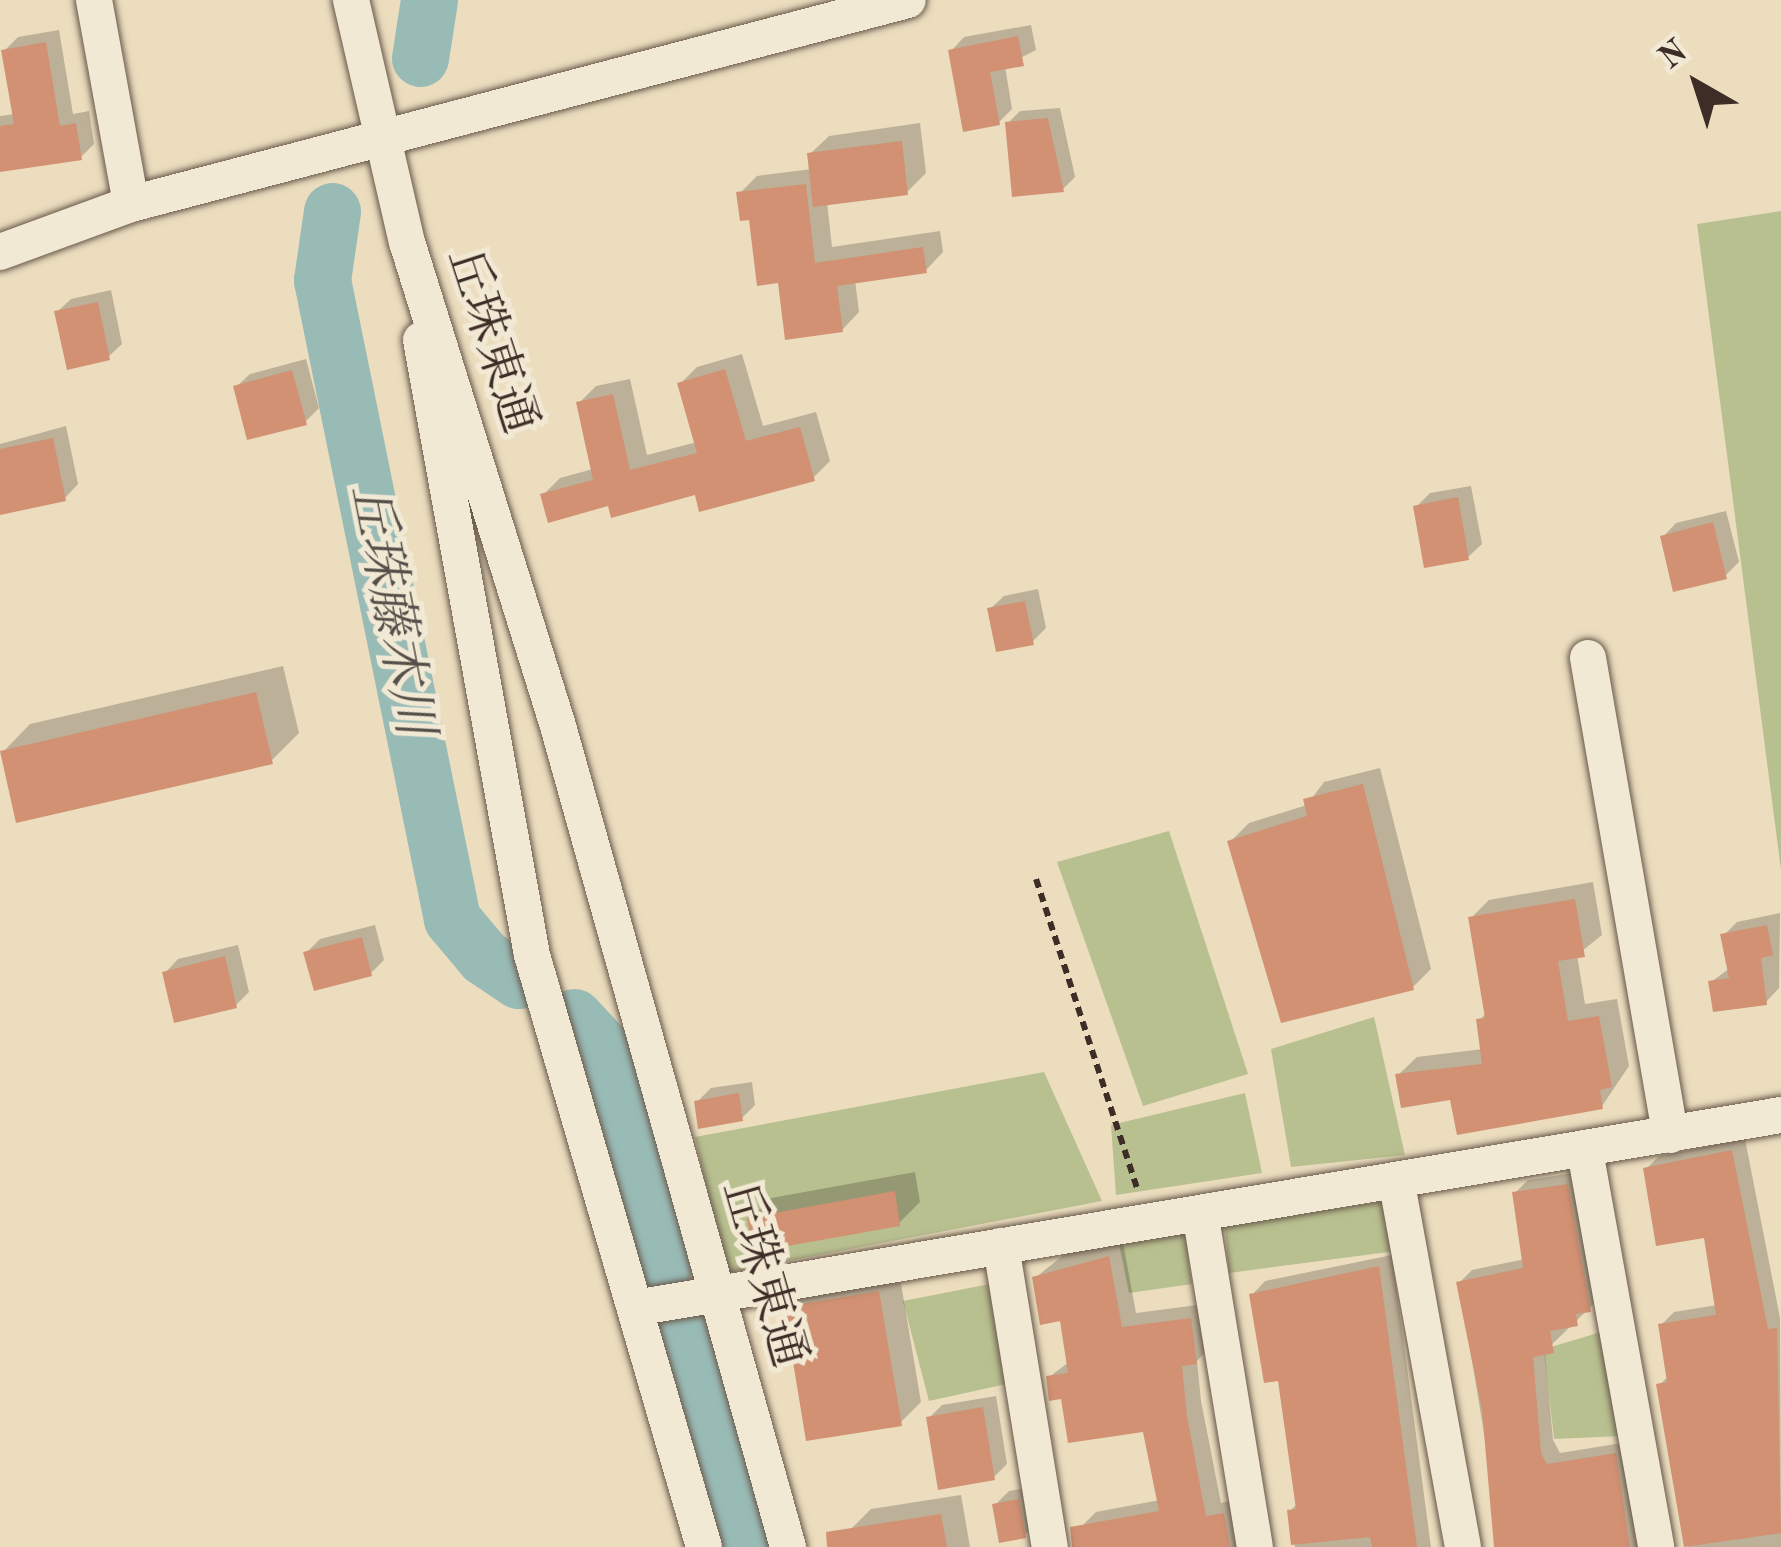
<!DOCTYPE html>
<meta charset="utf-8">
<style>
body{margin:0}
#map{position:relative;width:1781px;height:1547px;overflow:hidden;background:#ebddbe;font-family:"Old Standard TT","Noto Serif JP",serif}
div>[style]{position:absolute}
.green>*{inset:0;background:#b9c090}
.shadow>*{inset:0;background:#0003}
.river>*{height:57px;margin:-28.5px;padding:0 28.5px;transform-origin:28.5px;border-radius:28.5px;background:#99bbb6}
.building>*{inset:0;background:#d19172}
.path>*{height:6px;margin-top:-3px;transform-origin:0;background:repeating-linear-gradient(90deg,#3e2d26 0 9px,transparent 0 15px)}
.roads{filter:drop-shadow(0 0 3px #69594c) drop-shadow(0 0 3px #69594c)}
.minor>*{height:36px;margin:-18px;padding:0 18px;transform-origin:18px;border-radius:18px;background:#f2e9d5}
span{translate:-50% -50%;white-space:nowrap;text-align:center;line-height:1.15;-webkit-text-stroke:10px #f2e9d5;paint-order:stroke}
.street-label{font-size:48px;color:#3e2d26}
.water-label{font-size:51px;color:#55504a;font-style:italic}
.north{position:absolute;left:1637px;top:24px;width:120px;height:120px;-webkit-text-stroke:9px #f2e9d5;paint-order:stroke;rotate:321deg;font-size:33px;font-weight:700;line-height:48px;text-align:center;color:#3e2d26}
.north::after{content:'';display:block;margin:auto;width:42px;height:54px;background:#3e2d26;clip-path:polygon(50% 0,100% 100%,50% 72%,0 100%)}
</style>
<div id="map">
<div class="green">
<div style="clip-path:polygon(1781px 211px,1781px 870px,1697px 224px)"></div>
<div style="clip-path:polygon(1169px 831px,1248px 1074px,1143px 1106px,1057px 862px)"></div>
<div style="clip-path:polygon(1374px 1017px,1405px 1155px,1291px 1167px,1271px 1049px)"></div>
<div style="clip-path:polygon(1044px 1072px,1102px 1201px,726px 1273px,695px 1137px)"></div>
<div style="clip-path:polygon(1245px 1093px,1262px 1173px,1116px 1195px,1111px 1125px)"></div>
<div style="clip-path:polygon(1386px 1201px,1396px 1251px,1229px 1273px,1225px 1226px)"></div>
<div style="clip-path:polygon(1185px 1230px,1192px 1284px,1129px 1293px,1119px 1244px)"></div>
<div style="clip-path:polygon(995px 1283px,1011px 1383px,929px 1401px,903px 1301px)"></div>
<div style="clip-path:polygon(1601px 1332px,1622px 1436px,1554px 1439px,1544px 1349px)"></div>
</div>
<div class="shadow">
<div style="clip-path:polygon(1031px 25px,1036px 50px,1005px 66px,1012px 109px,999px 122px,951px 51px,964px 37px)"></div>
<div style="clip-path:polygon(59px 30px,73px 114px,89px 111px,94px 144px,80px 158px,0 169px,0 116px,15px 114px,4px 51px,18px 37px)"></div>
<div style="clip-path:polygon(1060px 108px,1075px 177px,1063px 189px,1008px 123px,1020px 111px)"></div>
<div style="clip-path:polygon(920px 123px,926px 173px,907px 192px,827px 202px,832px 247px,940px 231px,943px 252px,926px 270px,855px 280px,859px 312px,842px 330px,780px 279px,739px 194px,757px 176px,812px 169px,810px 154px,829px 136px)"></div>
<div style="clip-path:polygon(111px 290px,122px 344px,108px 357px,57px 312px,71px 299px)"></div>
<div style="clip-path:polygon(742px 354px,763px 426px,816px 412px,830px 461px,813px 478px,610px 502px,543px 495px,560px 478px,593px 469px,579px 403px,596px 386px,630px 379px,647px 455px,697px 442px,680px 384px,697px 367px)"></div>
<div style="clip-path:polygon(306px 359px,319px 408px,305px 422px,236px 387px,250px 374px)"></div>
<div style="clip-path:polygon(66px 426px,78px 484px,65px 498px,0 495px,0 444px)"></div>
<div style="clip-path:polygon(1471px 486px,1482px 544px,1468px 557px,1416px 507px,1430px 493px)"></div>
<div style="clip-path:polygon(1726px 511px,1739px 562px,1725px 576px,1663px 537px,1676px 523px)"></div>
<div style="clip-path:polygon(1038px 589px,1046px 628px,1032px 642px,990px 609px,1004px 596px)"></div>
<div style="clip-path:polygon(283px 666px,299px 733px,271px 761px,3px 752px,30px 724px)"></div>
<div style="clip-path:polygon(1380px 768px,1431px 969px,1413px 987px,1231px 841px,1249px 823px,1307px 805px,1324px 782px)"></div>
<div style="clip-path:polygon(1593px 882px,1602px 935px,1577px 955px,1585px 1004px,1617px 999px,1629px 1066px,1602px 1106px,1453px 1097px,1398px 1075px,1417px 1057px,1483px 1049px,1479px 1021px,1487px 1012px,1471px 918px,1489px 900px)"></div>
<div style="clip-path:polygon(1780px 913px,1779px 988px,1766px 1002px,1711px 982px,1730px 968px,1724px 935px,1737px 922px)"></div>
<div style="clip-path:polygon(375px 925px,384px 960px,371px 973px,306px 953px,320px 939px)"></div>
<div style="clip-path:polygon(238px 945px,249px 992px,236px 1005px,165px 973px,178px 959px)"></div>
<div style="clip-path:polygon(752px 1082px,755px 1105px,742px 1118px,697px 1102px,711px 1088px)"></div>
<div style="clip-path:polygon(1745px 1139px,1780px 1318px,1781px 1547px,1688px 1547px,1659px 1385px,1669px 1376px,1661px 1325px,1674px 1312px,1717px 1305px,1707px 1235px,1646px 1169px,1659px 1156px)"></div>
<div style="clip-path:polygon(915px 1172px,920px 1202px,899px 1223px,750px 1219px,771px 1198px)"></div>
<div style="clip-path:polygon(1580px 1172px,1602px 1296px,1545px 1351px,1553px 1440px,1560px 1453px,1628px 1442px,1641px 1547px,1503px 1547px,1459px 1283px,1472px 1270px,1525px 1259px,1515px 1193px,1528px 1180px)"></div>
<div style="clip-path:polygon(1123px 1242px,1136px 1313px,1205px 1304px,1211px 1346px,1197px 1361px,1201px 1401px,1221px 1503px,1238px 1499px,1247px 1547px,1085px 1547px,1081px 1527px,1096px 1512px,1160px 1500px,1146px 1428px,1064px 1396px,1049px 1377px,1069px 1362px,1063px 1318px,1035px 1278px,1066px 1253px)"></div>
<div style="clip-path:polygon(1392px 1255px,1431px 1547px,1295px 1547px,1290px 1511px,1298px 1503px,1281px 1377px,1252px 1295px,1265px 1281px)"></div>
<div style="clip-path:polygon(899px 1272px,921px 1402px,900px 1423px,787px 1308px,808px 1287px)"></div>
<div style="clip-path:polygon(996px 1396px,1007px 1464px,994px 1477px,929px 1418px,942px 1405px)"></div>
<div style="clip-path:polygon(1032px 1487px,1038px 1522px,1024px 1536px,995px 1505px,1009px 1491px)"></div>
<div style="clip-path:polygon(961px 1495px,970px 1547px,853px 1547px,850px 1530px,871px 1509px)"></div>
</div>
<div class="river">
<div style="left:420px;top:58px;width:59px;rotate:-81.2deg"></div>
<div style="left:332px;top:211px;width:70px;rotate:98.2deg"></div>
<div style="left:322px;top:280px;width:652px;rotate:78.5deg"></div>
<div style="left:452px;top:919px;width:50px;rotate:49.9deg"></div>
<div style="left:484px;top:957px;width:41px;rotate:34.1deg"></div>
<div style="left:574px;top:1017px;width:38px;rotate:47deg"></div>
<div style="left:600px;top:1045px;width:228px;rotate:73.7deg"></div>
<div style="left:679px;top:1318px;width:238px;rotate:74.2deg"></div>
</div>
<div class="building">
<div style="clip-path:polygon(1018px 36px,1024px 66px,990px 72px,1000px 125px,963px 132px,948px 50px)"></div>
<div style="clip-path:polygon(46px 42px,60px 126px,76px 123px,82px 160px,0 172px,0 126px,14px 124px,1px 50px)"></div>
<div style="clip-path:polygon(1048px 118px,1064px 192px,1012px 197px,1005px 122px)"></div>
<div style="clip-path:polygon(902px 141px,908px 195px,813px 207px,807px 153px)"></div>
<div style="clip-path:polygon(806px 184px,815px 263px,923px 247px,927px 273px,837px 286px,843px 332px,785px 340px,778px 283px,757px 286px,749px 220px,740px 221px,736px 192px)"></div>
<div style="clip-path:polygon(98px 302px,110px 360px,67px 370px,54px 311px)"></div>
<div style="clip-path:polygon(725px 369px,746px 441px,800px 427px,815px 481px,699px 512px,695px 495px,611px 518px,608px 506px,548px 523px,540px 494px,593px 480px,576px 402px,613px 394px,630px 470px,697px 453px,677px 383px)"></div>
<div style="clip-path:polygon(292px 370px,307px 425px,247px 440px,233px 386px)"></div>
<div style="clip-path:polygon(53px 438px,66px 501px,0 515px,0 449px)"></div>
<div style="clip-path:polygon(1458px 497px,1469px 560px,1424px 568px,1413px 506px)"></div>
<div style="clip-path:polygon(1713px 522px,1727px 579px,1673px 592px,1660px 536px)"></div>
<div style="clip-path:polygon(1025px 601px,1034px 645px,996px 652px,987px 608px)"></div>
<div style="clip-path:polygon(256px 692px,273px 764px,16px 823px,0 751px)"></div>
<div style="clip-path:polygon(1363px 784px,1414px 990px,1281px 1023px,1227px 841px,1307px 816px,1303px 799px)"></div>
<div style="clip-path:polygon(1575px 899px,1585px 957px,1558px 961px,1568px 1021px,1599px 1016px,1612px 1087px,1600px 1090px,1603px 1109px,1457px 1135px,1450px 1100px,1401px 1108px,1395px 1074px,1482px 1064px,1476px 1019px,1485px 1018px,1468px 917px)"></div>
<div style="clip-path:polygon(1767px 925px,1773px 955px,1761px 958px,1767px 1005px,1713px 1012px,1708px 981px,1729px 978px,1720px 934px)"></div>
<div style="clip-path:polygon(362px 937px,372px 976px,314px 991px,303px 952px)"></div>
<div style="clip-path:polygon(225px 956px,237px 1008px,174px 1023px,162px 972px)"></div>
<div style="clip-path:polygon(739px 1093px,743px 1121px,698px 1129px,694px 1101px)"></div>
<div style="clip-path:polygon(1732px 1150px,1768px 1329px,1777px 1328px,1781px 1533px,1684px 1547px,1656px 1384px,1667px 1382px,1658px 1324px,1716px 1315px,1704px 1238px,1656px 1246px,1643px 1168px)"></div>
<div style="clip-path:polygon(1568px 1184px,1591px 1312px,1576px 1314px,1578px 1326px,1550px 1331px,1554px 1353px,1533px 1357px,1541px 1453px,1547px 1464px,1616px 1453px,1630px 1547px,1494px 1547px,1482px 1410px,1456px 1282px,1523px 1268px,1512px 1192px)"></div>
<div style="clip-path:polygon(895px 1191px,900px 1226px,753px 1252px,747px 1218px)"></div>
<div style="clip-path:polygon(1109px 1256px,1122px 1327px,1191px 1318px,1197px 1364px,1182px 1366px,1187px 1417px,1206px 1516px,1224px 1513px,1230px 1547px,1072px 1547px,1070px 1527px,1159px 1511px,1143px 1432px,1068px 1443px,1061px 1399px,1049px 1401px,1046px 1376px,1068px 1373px,1060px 1321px,1040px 1325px,1032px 1277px)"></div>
<div style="clip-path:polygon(1379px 1266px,1417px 1547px,1372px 1547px,1370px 1537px,1291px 1545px,1287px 1510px,1296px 1509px,1278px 1381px,1264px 1383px,1249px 1294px)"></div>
<div style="clip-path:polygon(879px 1291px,902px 1426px,806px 1441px,784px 1307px)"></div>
<div style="clip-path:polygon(983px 1407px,995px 1480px,938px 1490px,926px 1417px)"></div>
<div style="clip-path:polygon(1019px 1499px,1026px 1538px,999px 1543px,992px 1504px)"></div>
<div style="clip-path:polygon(941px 1514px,947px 1547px,827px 1547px,826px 1532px)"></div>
</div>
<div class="path">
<div style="left:1036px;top:879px;width:325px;rotate:71.9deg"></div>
</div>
<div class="roads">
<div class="minor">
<div style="left:94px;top:0;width:207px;rotate:79.7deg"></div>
<div style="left:351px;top:0;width:248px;rotate:77deg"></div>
<div style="left:407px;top:242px;width:507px;rotate:72.67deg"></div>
<div style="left:558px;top:726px;width:853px;rotate:74.35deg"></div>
<div style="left:0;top:252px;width:140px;rotate:-20.1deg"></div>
<div style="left:131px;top:204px;width:803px;rotate:-14.71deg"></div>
<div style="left:421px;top:340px;width:625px;rotate:79.77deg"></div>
<div style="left:532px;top:955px;width:616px;rotate:73.8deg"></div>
<div style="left:1588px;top:658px;width:484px;rotate:80.2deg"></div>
<div style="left:1585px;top:1151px;width:402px;rotate:79.8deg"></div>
<div style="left:1397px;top:1184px;width:369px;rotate:79.7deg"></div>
<div style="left:1201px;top:1218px;width:333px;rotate:80.7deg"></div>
<div style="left:1001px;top:1246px;width:305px;rotate:80.8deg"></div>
<div style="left:635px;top:1308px;width:1162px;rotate:-9.56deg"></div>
</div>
</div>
<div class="street-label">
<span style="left:490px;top:341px;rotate:72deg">丘珠東通</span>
<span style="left:762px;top:1274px;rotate:74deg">丘珠東通</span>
</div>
<div class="water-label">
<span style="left:389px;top:610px;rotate:79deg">丘珠藤木川</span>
</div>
<div class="north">N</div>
</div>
